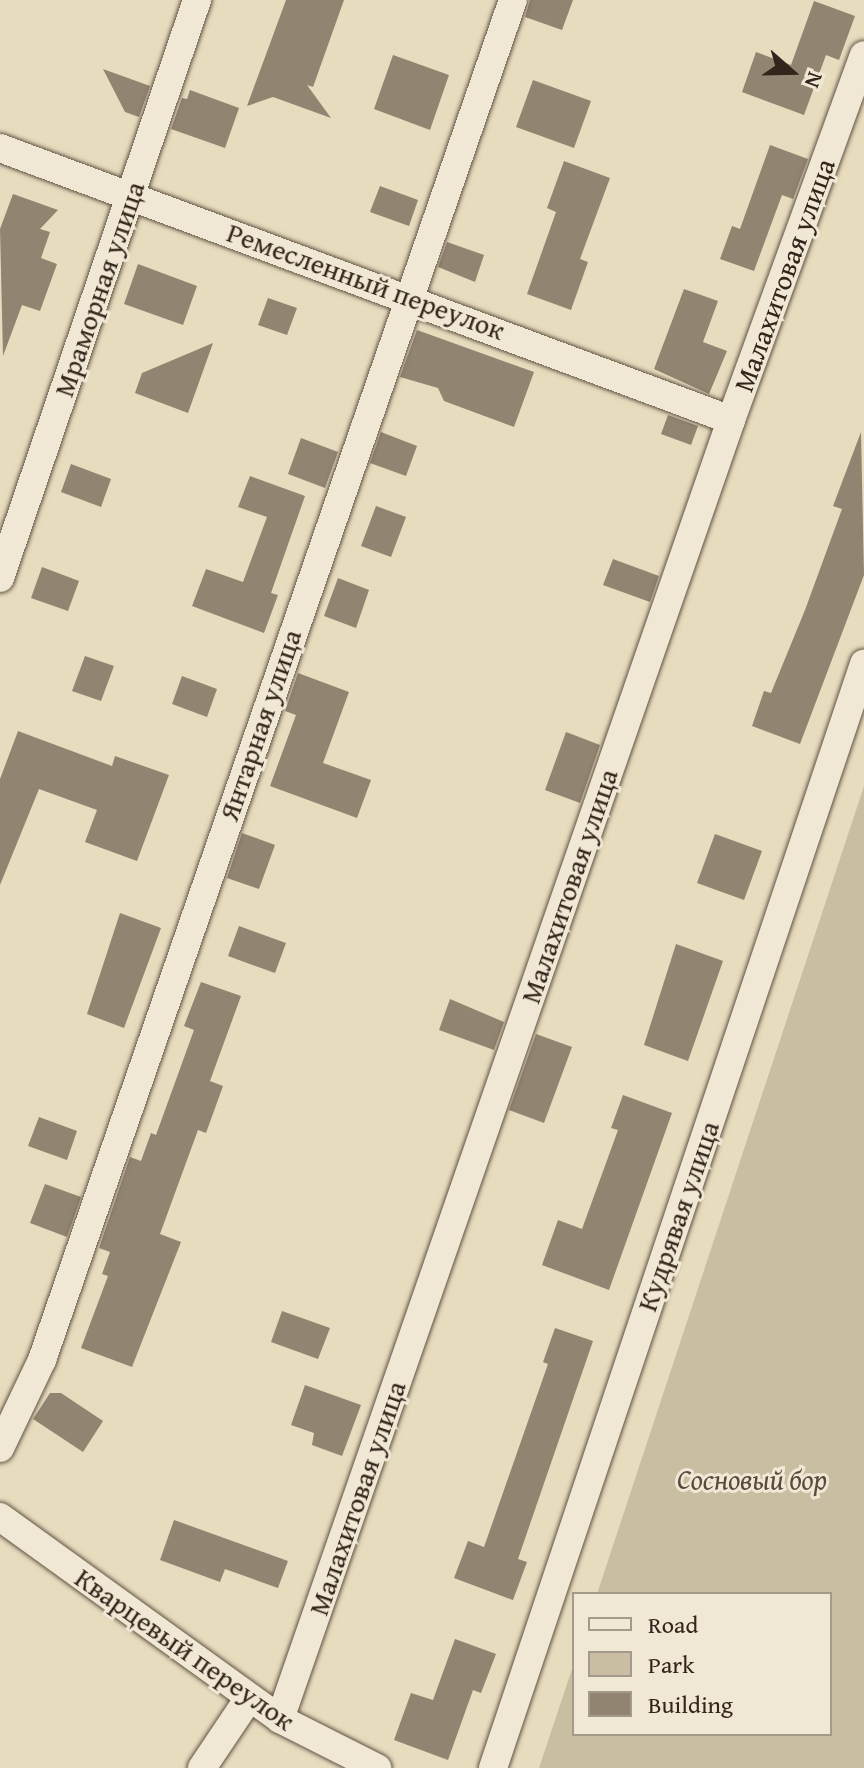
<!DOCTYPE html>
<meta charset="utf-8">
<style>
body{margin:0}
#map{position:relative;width:864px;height:1768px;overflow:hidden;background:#e8dcbe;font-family:"Gentium Book Plus",serif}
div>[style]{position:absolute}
.green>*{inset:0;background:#c9bda2}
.building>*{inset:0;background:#918470}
.roads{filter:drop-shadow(0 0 2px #605344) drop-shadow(0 0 2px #605344)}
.minor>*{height:28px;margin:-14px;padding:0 14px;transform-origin:14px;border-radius:14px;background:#f0e8d5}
span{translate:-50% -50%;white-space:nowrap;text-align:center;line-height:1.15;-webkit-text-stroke:6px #f0e8d5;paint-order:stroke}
.street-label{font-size:28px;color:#33251b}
.park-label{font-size:28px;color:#584b3d;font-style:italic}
.legend{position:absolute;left:572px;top:1592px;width:260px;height:144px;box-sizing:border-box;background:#f0e8d5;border:2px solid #a49a8b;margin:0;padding:10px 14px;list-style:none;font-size:24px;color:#33251b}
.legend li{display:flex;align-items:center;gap:16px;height:40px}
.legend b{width:40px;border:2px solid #a49a8b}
.north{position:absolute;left:752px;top:32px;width:80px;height:80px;-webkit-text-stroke:6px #f0e8d5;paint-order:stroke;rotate:110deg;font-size:22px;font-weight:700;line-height:32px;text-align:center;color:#33251b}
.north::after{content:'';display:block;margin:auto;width:28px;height:36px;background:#33251b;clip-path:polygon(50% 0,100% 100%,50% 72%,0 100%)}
</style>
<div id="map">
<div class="green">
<div style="clip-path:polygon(864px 786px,864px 1768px,539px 1768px,574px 1663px,574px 1734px,830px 1734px,830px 1594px,597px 1594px)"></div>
</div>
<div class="building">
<div style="clip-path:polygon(286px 0,344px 0,313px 87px,307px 85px,331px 118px,273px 97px,247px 106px)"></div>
<div style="clip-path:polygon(530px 0,573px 0,562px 30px,525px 17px)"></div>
<div style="clip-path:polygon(814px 1px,855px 16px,839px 60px,826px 55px,804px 115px,742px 92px,756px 52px,791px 65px)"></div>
<div style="clip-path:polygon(393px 55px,449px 75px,430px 130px,374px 109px)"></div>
<div style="clip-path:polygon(103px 69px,150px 86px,139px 117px,125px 112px)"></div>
<div style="clip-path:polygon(533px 80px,591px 101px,574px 148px,516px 127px)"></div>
<div style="clip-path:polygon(190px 90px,239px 108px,225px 148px,171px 129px,182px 98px,187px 99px)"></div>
<div style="clip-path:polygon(770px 145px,808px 159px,793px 199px,782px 195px,754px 271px,720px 259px,732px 226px,740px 229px)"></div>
<div style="clip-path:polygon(564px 161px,610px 178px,580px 259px,588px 262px,571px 310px,527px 294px,556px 212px,547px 208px)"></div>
<div style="clip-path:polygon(380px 186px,418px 200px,409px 226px,370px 212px)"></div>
<div style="clip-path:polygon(13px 194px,58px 210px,40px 229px,50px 232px,41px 258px,57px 264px,40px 311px,22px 305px,3px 356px,0 229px)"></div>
<div style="clip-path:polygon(447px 242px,484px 255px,475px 282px,438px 267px)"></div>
<div style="clip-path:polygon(138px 264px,197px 286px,183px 325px,124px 304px)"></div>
<div style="clip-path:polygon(684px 289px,718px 301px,703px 342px,727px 351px,709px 394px,654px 369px)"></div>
<div style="clip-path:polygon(268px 298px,297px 308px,287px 335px,258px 325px)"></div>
<div style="clip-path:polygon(417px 330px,534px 372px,514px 427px,444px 401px,438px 388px,400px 377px)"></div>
<div style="clip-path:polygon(213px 343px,188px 413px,135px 393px,142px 373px)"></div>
<div style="clip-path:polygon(668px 415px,698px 426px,691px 445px,661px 434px)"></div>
<div style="clip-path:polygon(381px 432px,417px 446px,406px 476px,370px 463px)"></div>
<div style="clip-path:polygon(861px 432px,864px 575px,800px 744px,752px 726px,764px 691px,771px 693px,805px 610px,842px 509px,833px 506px)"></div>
<div style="clip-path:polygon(301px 438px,338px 452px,325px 488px,288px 474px)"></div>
<div style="clip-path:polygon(71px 464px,111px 479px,101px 507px,61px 492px)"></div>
<div style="clip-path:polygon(250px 476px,305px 496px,271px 593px,278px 595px,264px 633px,192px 606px,206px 569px,243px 582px,267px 517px,238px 507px)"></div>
<div style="clip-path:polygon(376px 506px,406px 517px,391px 557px,361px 546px)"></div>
<div style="clip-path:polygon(613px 559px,659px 576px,650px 602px,603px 585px)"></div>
<div style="clip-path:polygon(42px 567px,79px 581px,68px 611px,31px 598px)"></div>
<div style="clip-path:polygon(338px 578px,369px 590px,356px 628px,324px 616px)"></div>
<div style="clip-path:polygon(85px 656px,114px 666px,101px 701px,72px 691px)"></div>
<div style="clip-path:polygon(298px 673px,349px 692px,323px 763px,371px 780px,357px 818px,270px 786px,296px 715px,285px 711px)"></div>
<div style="clip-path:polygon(182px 676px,217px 689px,207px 717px,172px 704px)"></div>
<div style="clip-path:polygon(18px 731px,112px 766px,115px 756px,169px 775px,137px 861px,85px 842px,97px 810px,39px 789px,0 885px,0 779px)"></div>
<div style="clip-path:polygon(566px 732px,600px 745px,580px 803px,545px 790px)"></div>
<div style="clip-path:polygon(242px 833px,275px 845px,259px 889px,227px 878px)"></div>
<div style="clip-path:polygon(715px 834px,762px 851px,744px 900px,697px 883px)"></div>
<div style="clip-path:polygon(120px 913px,161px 928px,124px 1028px,87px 1014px)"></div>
<div style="clip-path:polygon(239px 926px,286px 943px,275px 973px,228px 956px)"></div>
<div style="clip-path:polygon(676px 944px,723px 961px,688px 1061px,644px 1045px)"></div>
<div style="clip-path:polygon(201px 982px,241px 996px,210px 1081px,223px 1086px,206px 1133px,198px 1130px,160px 1234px,181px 1242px,132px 1367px,81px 1348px,108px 1276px,102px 1274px,110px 1252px,99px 1248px,130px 1157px,141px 1161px,151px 1133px,156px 1135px,194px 1030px,184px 1026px)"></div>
<div style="clip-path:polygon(450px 999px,504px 1022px,494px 1050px,439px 1030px)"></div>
<div style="clip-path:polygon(536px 1034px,572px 1047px,544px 1123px,509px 1110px)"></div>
<div style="clip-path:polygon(623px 1095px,672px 1113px,609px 1290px,542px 1265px,558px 1220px,582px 1229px,618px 1130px,611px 1128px)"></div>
<div style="clip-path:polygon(39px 1117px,77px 1131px,67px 1160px,28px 1146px)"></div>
<div style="clip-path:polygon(45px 1184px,81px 1197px,67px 1237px,30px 1223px)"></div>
<div style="clip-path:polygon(282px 1311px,330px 1328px,318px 1359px,271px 1342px)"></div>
<div style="clip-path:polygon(555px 1328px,593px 1341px,518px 1559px,527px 1562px,513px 1600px,454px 1578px,468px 1541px,484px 1547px,548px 1364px,543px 1362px)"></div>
<div style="clip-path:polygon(305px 1385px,361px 1405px,342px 1456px,312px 1445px,314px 1433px,291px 1425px)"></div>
<div style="clip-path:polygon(50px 1393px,61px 1393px,103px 1421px,83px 1452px,33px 1419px)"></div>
<div style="clip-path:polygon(174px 1520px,288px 1561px,278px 1588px,225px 1569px,220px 1582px,160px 1560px)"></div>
<div style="clip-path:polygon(455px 1639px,496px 1654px,481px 1693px,473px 1690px,448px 1760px,394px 1740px,411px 1693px,433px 1700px)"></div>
</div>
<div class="roads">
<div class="minor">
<div style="left:0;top:148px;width:780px;rotate:20.41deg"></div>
<div style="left:0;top:578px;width:611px;rotate:-71.18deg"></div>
<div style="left:0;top:1448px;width:98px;rotate:-64.5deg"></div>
<div style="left:42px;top:1360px;width:1439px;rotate:-70.9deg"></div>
<div style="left:0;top:1517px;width:345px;rotate:35.8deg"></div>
<div style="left:280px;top:1719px;width:109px;rotate:26.8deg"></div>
<div style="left:280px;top:1719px;width:1375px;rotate:-70.85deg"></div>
<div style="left:731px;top:420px;width:388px;rotate:-70deg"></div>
<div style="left:202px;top:1768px;width:84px;rotate:-56.1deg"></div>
<div style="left:493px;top:1768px;width:1165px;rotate:-71.43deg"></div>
</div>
</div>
<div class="street-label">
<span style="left:784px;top:275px;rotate:-70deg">Малахитовая улица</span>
<span style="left:366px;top:281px;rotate:20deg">Ремесленный переулок</span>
<span style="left:99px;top:289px;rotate:-71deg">Мраморная улица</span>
<span style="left:260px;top:725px;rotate:-71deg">Янтарная улица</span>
<span style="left:569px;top:886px;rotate:-71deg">Малахитовая улица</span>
<span style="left:678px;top:1216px;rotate:-71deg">Кудрявая улица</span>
<span style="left:357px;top:1498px;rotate:-71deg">Малахитовая улица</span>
<span style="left:185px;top:1649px;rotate:35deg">Кварцевый переулок</span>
</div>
<div class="park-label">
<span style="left:752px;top:1479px">Сосновый бор</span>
</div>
<ul class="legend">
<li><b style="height:10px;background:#f0e8d5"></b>Road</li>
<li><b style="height:22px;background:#c9bda2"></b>Park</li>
<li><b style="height:22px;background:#918470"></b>Building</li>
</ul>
<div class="north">N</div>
</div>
